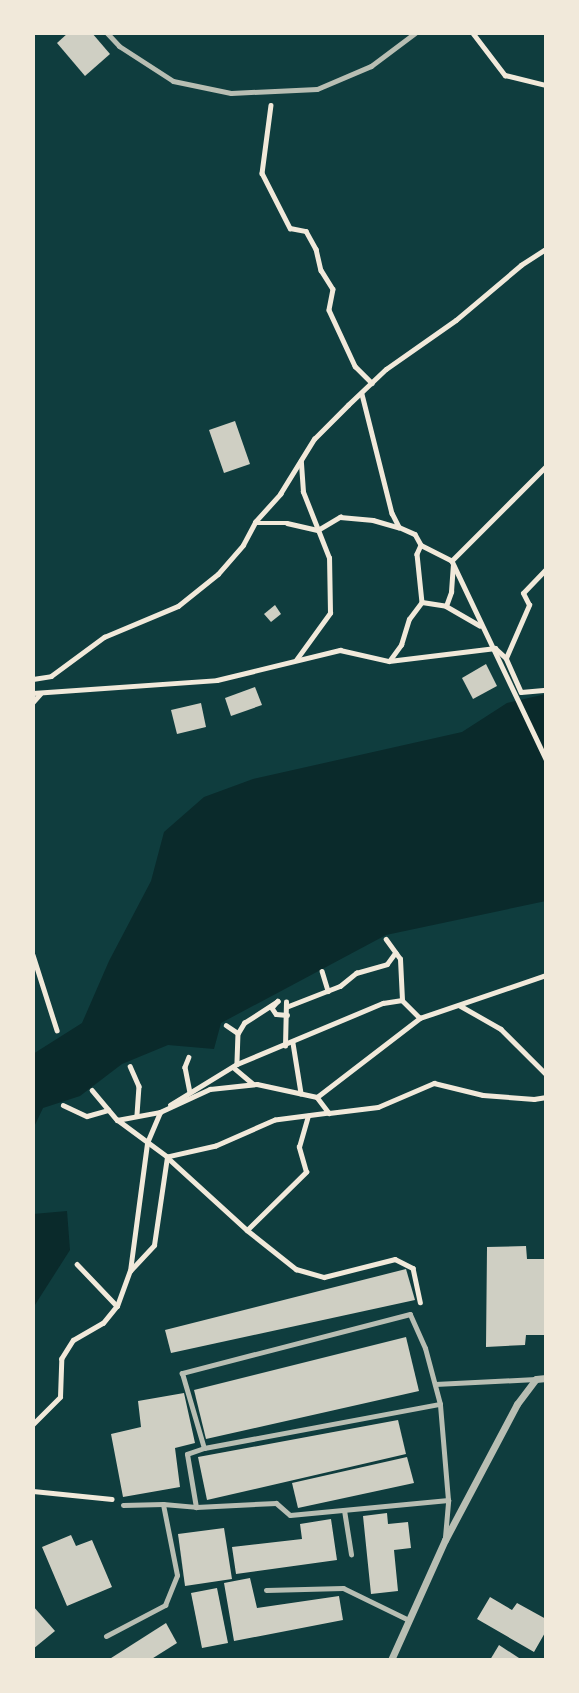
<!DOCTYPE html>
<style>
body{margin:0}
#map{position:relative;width:579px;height:1693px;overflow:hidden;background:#0f3d3e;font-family:"Noto Sans",sans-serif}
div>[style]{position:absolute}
.water>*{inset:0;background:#0a2a2b}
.building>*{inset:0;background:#cfcfc3}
.path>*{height:4.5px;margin:-2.25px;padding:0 2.25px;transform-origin:2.25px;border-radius:2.25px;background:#f1e9da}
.service>*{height:5px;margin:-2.5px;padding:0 2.5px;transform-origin:2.5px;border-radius:2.5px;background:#b8beb3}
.minor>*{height:7px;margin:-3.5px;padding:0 3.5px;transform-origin:3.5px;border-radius:3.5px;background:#b8beb3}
span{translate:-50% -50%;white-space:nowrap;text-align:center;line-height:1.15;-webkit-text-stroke:5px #f1e9da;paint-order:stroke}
.frame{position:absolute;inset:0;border:35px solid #f1e9da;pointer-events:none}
</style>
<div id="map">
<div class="water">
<div style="clip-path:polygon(546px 694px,546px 901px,386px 935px,221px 1023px,214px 1049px,168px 1045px,122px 1064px,80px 1096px,43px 1108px,33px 1129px,33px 1054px,82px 1023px,109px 961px,151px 881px,164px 832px,204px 797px,253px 779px,462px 732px,507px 703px)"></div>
<div style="clip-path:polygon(67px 1211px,70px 1250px,33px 1308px,33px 1214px)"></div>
</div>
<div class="building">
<div style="clip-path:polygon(68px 33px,92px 33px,110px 54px,85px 76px,57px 43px)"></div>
<div style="clip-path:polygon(235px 421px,250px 464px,224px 473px,209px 430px)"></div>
<div style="clip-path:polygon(275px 605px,281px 614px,271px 622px,264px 614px)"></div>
<div style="clip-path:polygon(486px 664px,497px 686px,473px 699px,462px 678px)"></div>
<div style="clip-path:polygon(255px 687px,262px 705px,231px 716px,225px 698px)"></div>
<div style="clip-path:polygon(201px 703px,206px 727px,177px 734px,171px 710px)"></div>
<div style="clip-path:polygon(526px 1246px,527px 1259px,546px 1259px,546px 1335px,526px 1335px,525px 1345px,486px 1347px,487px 1247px)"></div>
<div style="clip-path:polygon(406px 1269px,415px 1300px,171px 1353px,165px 1330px)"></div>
<div style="clip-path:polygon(406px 1337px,419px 1391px,206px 1439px,194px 1390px)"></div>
<div style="clip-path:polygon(184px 1393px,195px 1443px,175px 1448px,180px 1487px,123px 1497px,111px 1434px,141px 1427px,138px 1401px)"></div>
<div style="clip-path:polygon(398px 1420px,406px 1454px,207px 1500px,198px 1457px)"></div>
<div style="clip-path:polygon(407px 1457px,414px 1483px,298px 1508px,292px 1483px)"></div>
<div style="clip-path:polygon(387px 1513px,388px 1524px,408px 1522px,411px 1548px,394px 1550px,398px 1591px,371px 1594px,363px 1516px)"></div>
<div style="clip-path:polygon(331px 1519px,337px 1560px,236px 1574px,232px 1547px,302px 1539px,300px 1524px)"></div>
<div style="clip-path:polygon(224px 1528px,232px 1579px,185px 1586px,178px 1534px)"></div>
<div style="clip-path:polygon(71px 1535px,76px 1546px,92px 1540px,112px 1587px,67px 1606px,42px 1547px)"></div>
<div style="clip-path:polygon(250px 1578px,257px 1608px,339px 1596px,343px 1620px,234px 1641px,224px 1583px)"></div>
<div style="clip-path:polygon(217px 1588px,228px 1643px,202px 1648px,191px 1593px)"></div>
<div style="clip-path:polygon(490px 1597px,512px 1610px,517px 1603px,546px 1619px,546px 1631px,534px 1652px,477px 1619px)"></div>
<div style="clip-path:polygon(33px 1606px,55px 1631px,33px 1649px)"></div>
<div style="clip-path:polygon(166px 1623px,177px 1643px,150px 1660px,108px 1660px)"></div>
<div style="clip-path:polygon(499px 1645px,522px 1660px,490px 1660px)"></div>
</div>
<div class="path">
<div style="left:473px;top:33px;width:53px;rotate:52.7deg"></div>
<div style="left:505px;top:75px;width:42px;rotate:13.7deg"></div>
<div style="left:271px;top:105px;width:69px;rotate:97.5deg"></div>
<div style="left:262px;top:173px;width:62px;rotate:63deg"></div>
<div style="left:290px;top:228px;width:16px;rotate:11deg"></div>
<div style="left:306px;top:231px;width:21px;rotate:61deg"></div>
<div style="left:316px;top:249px;width:22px;rotate:77deg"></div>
<div style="left:321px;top:270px;width:22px;rotate:58deg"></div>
<div style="left:333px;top:289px;width:21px;rotate:101deg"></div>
<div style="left:329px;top:310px;width:62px;rotate:65.1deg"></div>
<div style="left:355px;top:366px;width:24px;rotate:45deg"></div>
<div style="left:362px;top:394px;width:123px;rotate:75.9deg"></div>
<div style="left:392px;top:513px;width:16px;rotate:63deg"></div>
<div style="left:399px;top:527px;width:17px;rotate:24deg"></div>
<div style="left:415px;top:534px;width:13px;rotate:61deg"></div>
<div style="left:421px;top:545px;width:10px;rotate:114deg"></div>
<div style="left:417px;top:554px;width:48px;rotate:84.1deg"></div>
<div style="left:546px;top:467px;width:133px;rotate:135deg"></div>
<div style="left:452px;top:561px;width:219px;rotate:64.6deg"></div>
<div style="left:255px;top:523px;width:32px"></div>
<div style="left:287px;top:523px;width:32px;rotate:13deg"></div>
<div style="left:318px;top:530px;width:26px;rotate:-31deg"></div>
<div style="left:340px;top:517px;width:33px;rotate:5deg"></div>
<div style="left:373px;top:520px;width:26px;rotate:16deg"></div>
<div style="left:421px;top:545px;width:35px;rotate:27deg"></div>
<div style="left:446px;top:606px;width:15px;rotate:-70deg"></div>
<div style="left:451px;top:592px;width:26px;rotate:-86deg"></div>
<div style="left:506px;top:658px;width:58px;rotate:-66.5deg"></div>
<div style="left:529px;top:605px;width:13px;rotate:-117deg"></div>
<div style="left:523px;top:593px;width:33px;rotate:-46deg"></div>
<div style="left:296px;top:660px;width:58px;rotate:-54.1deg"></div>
<div style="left:330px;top:613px;width:55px;rotate:-91deg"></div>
<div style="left:329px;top:558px;width:71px;rotate:-111.5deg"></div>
<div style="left:303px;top:492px;width:31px;rotate:-94deg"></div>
<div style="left:390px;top:660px;width:19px;rotate:-54deg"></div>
<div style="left:401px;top:645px;width:27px;rotate:-73deg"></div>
<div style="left:409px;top:619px;width:21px;rotate:-53deg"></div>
<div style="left:422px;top:602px;width:24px;rotate:9deg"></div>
<div style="left:446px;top:606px;width:39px;rotate:30deg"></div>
<div style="left:33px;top:679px;width:18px;rotate:-9deg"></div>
<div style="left:51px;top:676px;width:66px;rotate:-36.3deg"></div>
<div style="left:104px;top:637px;width:80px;rotate:-22.7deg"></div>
<div style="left:178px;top:606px;width:51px;rotate:-38.7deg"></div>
<div style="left:218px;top:574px;width:38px;rotate:-49deg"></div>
<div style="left:243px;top:545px;width:26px;rotate:-62deg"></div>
<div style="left:255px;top:522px;width:38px;rotate:-48deg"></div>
<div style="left:280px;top:494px;width:65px;rotate:-58.3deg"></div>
<div style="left:314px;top:439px;width:48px;rotate:-45deg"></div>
<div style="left:348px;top:405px;width:52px;rotate:-43.5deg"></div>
<div style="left:386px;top:369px;width:85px;rotate:-35deg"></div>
<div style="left:456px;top:320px;width:85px;rotate:-40.2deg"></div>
<div style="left:521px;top:265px;width:30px;rotate:-33deg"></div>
<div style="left:33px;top:693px;width:184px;rotate:-4deg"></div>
<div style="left:217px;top:680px;width:127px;rotate:-13.7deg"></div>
<div style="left:340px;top:650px;width:50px;rotate:12.7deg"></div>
<div style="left:389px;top:661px;width:107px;rotate:-7deg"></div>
<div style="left:495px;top:648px;width:15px;rotate:42deg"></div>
<div style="left:506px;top:658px;width:37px;rotate:66deg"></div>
<div style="left:521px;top:692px;width:25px;rotate:-5deg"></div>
<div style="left:33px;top:702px;width:11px;rotate:-49deg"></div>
<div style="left:33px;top:955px;width:79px;rotate:72.3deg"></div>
<div style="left:322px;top:971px;width:21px;rotate:73deg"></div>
<div style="left:402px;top:1000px;width:25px;rotate:45deg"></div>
<div style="left:459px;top:1005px;width:48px;rotate:29.7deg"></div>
<div style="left:501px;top:1029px;width:64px;rotate:45deg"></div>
<div style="left:286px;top:1007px;width:58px;rotate:-21.3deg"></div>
<div style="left:340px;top:986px;width:21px;rotate:-39deg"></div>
<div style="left:356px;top:973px;width:32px;rotate:-16deg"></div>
<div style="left:387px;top:964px;width:14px;rotate:-54deg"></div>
<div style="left:226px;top:1025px;width:14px;rotate:34deg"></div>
<div style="left:238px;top:1033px;width:31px;rotate:92deg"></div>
<div style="left:238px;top:1033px;width:12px;rotate:-59deg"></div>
<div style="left:244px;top:1023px;width:40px;rotate:-32.9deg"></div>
<div style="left:278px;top:1001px;width:9px;rotate:131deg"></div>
<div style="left:272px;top:1008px;width:7px;rotate:56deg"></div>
<div style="left:276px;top:1014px;width:11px;rotate:5deg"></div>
<div style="left:293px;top:1043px;width:51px;rotate:80.9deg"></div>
<div style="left:285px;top:1046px;width:44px;rotate:-88.7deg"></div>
<div style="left:189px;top:1057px;width:11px;rotate:112deg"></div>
<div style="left:185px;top:1067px;width:25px;rotate:79deg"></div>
<div style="left:130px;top:1066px;width:22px;rotate:66deg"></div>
<div style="left:139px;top:1086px;width:30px;rotate:94deg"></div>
<div style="left:233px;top:1067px;width:26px;rotate:40deg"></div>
<div style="left:92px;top:1090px;width:39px;rotate:50deg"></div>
<div style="left:317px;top:1097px;width:130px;rotate:-37.5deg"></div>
<div style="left:420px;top:1018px;width:133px;rotate:-18.8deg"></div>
<div style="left:63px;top:1105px;width:26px;rotate:25deg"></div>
<div style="left:87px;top:1116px;width:22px;rotate:-16deg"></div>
<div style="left:170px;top:1105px;width:79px;rotate:-31.5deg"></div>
<div style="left:237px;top:1064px;width:158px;rotate:-22.7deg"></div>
<div style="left:383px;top:1003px;width:19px;rotate:-9deg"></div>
<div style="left:402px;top:1000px;width:41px;rotate:-92.8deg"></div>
<div style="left:400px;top:959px;width:24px;rotate:-126deg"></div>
<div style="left:329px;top:1113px;width:49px;rotate:-7deg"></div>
<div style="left:378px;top:1107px;width:61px;rotate:-23.2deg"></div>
<div style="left:434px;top:1083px;width:50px;rotate:13.8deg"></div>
<div style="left:483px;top:1095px;width:51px;rotate:4.5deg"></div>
<div style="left:534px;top:1099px;width:12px;rotate:-9deg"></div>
<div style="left:168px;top:1158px;width:107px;rotate:42.3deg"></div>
<div style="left:247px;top:1230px;width:63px;rotate:38.5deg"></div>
<div style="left:296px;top:1269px;width:29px;rotate:16deg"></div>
<div style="left:324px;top:1277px;width:73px;rotate:-14.2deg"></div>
<div style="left:395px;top:1259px;width:20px;rotate:27deg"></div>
<div style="left:413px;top:1268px;width:35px;rotate:78deg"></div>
<div style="left:247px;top:1230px;width:83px;rotate:-44.5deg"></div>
<div style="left:306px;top:1172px;width:26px;rotate:-106deg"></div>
<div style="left:299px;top:1147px;width:32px;rotate:-74deg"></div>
<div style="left:77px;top:1264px;width:58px;rotate:46.4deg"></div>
<div style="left:130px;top:1271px;width:129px;rotate:-82.4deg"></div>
<div style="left:147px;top:1143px;width:33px;rotate:-67deg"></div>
<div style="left:33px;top:1424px;width:38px;rotate:-45deg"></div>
<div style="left:60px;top:1397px;width:38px;rotate:-88deg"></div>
<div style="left:61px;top:1359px;width:22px;rotate:-58deg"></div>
<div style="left:73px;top:1340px;width:34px;rotate:-30deg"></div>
<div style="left:103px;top:1323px;width:22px;rotate:-51deg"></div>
<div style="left:117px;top:1306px;width:37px;rotate:-70deg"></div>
<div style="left:130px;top:1271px;width:35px;rotate:-47deg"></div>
<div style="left:154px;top:1245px;width:89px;rotate:-81.6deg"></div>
<div style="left:167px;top:1157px;width:62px;rotate:-143.5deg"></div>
<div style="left:117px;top:1120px;width:44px;rotate:-10.5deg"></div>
<div style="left:160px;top:1112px;width:55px;rotate:-24.7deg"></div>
<div style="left:210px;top:1089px;width:47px;rotate:-6.1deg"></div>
<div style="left:257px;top:1084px;width:61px;rotate:12.2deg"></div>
<div style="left:317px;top:1097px;width:20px;rotate:53deg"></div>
<div style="left:329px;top:1113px;width:54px;rotate:172.6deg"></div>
<div style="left:275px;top:1120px;width:64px;rotate:156.2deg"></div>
<div style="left:216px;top:1146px;width:50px;rotate:167.3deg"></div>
<div style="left:33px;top:1491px;width:79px;rotate:5.8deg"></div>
</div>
<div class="service">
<div style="left:107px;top:33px;width:18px;rotate:47deg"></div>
<div style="left:119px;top:46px;width:64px;rotate:32.9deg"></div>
<div style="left:173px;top:81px;width:59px;rotate:11.7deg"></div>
<div style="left:231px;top:93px;width:86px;rotate:-2.7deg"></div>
<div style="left:317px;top:89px;width:59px;rotate:-23.1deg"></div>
<div style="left:371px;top:66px;width:55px;rotate:-36.9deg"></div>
<div style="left:435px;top:1384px;width:101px;rotate:-2.8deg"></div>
<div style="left:204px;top:1448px;width:240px;rotate:-10.6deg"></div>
<div style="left:123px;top:1505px;width:40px;rotate:-1.4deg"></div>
<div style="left:344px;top:1510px;width:45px;rotate:81deg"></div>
<div style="left:445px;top:1537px;width:37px;rotate:-85deg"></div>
<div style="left:448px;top:1500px;width:96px;rotate:-94.8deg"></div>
<div style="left:440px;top:1404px;width:58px;rotate:-105deg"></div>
<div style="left:425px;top:1348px;width:37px;rotate:-114deg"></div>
<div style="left:410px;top:1314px;width:236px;rotate:165.5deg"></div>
<div style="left:182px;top:1373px;width:78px;rotate:73.7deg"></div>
<div style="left:204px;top:1448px;width:18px;rotate:161deg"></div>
<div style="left:187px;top:1454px;width:54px;rotate:80.4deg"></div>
<div style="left:196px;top:1507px;width:80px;rotate:-2.9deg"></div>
<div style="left:276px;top:1503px;width:18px;rotate:41deg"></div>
<div style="left:290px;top:1515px;width:159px;rotate:-5.4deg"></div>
<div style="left:266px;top:1590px;width:77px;rotate:-1.5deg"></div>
<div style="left:343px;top:1588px;width:73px;rotate:25.9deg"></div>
<div style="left:106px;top:1636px;width:67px;rotate:-27.7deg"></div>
<div style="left:165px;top:1605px;width:32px;rotate:-68deg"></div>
<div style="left:177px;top:1575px;width:72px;rotate:-101.2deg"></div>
<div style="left:163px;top:1504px;width:33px;rotate:5deg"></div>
</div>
<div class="minor">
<div style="left:391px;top:1660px;width:132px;rotate:-65.8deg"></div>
<div style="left:445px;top:1540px;width:154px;rotate:-62.1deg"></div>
<div style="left:517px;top:1404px;width:31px;rotate:-53deg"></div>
<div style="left:536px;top:1379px;width:10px;rotate:-6deg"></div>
</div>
<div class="frame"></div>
</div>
